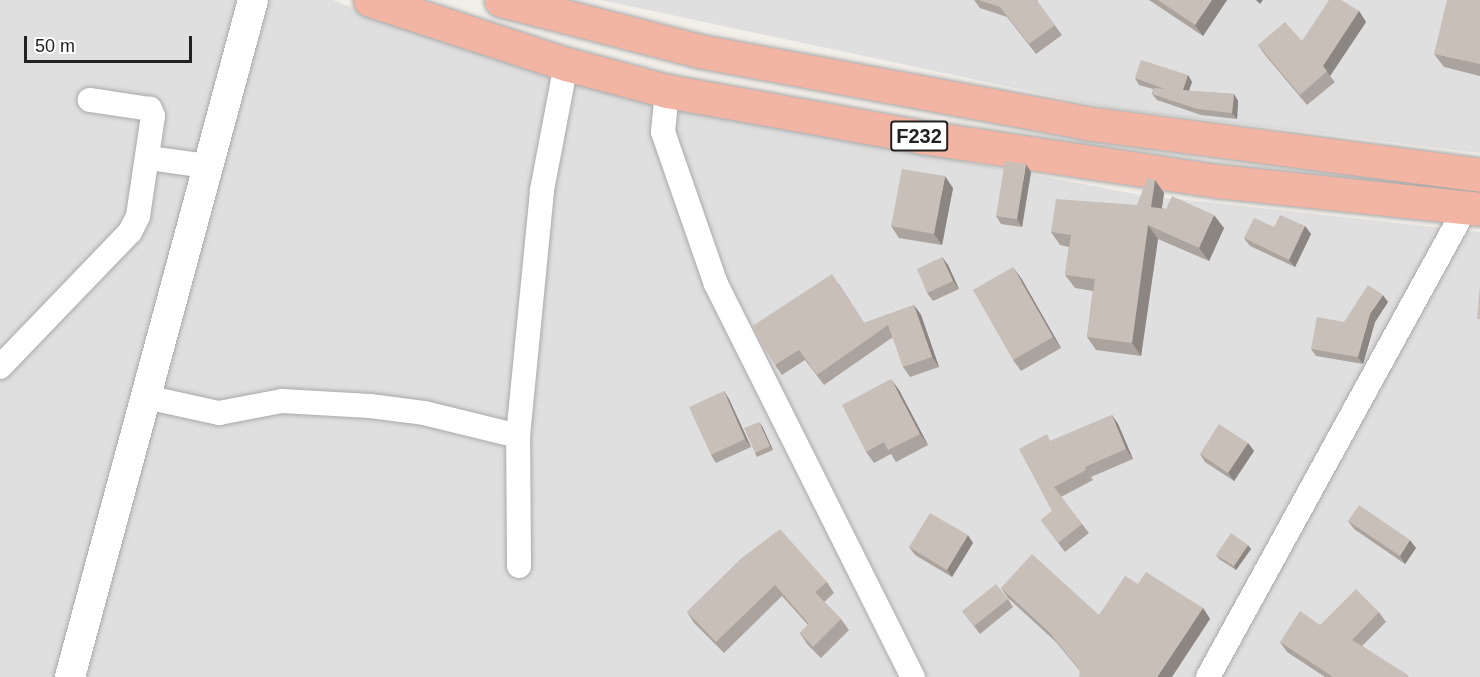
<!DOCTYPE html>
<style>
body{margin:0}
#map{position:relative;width:1480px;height:677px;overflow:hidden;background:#f2efe9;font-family:Helvetica,sans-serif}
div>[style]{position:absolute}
.residential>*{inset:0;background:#e0dfdf}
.roads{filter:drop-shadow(0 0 2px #a9a9a9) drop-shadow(0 0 2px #a9a9a9)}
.minor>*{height:24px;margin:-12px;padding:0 12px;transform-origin:12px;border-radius:12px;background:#fff}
.tertiary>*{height:30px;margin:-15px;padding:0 15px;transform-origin:15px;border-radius:15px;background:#fff}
.trunk>*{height:33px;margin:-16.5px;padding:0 16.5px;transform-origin:16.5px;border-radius:16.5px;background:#f2b4a3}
.wall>*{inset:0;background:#aba49e}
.shaded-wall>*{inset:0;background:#8b8681}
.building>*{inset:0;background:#c7bfb8}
span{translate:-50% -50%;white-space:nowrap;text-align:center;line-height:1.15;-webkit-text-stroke:4.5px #fff;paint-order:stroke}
.shield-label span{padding:2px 4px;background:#fff;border:2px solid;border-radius:4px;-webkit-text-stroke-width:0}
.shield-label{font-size:20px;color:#222;font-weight:700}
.scale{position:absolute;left:24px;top:36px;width:168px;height:27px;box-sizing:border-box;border:3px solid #222;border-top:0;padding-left:8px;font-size:18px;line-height:21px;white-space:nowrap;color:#222;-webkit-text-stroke:4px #fff;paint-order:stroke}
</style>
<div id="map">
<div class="residential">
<div style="clip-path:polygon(0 0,333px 0,374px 17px,903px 150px,1141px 195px,1480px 232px,1480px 677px,0 677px)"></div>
<div style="clip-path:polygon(601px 0,1480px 0,1480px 153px,1109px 108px)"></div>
</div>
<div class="roads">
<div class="minor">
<div style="left:667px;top:91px;width:41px;rotate:95.6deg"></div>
<div style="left:663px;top:132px;width:161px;rotate:70.8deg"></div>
<div style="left:716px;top:284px;width:440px;rotate:63.4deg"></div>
<div style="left:149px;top:158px;width:59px;rotate:7.9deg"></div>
<div style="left:0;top:367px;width:187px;rotate:-46.1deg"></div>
<div style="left:130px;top:232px;width:18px;rotate:-63deg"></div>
<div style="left:138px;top:216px;width:101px;rotate:-81.5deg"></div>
<div style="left:153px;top:116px;width:8px;rotate:-113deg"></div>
<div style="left:150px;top:109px;width:61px;rotate:-171.5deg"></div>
<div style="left:146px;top:397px;width:75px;rotate:12.4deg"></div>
<div style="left:219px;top:413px;width:64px;rotate:-10.8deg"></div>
<div style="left:282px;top:401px;width:88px;rotate:3.3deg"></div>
<div style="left:370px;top:406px;width:54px;rotate:7.4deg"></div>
<div style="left:424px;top:413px;width:97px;rotate:13.7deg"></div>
<div style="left:519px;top:566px;width:130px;rotate:-90.4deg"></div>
<div style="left:518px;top:436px;width:247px;rotate:-84.4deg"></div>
<div style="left:542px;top:190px;width:128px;rotate:-79.2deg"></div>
<div style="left:1208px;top:677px;width:536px;rotate:-61.24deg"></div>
</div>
<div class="tertiary">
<div style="left:70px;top:677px;width:701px;rotate:-74.87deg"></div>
</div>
<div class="trunk">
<div style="left:370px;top:0;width:206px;rotate:18.1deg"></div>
<div style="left:566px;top:64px;width:105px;rotate:15deg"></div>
<div style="left:667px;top:91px;width:260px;rotate:10.2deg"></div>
<div style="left:923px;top:137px;width:298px;rotate:8.5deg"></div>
<div style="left:1218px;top:181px;width:263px;rotate:6.1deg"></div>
<div style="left:501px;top:0;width:204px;rotate:14.4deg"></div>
<div style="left:699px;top:51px;width:394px;rotate:10.5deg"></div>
<div style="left:1086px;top:123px;width:397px;rotate:7.5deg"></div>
</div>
</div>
<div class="wall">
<div style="clip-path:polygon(974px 0,1038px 0,1037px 1px,1062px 35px,1036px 54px,1007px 17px,980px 8px)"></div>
<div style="clip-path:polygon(1149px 0,1227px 0,1203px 36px)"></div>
<div style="clip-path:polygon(1480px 0,1480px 76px,1444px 67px,1434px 54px)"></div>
<div style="clip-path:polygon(1359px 11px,1366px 22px,1330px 76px,1335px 82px,1307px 105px,1265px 55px,1258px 45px,1302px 41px)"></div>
<div style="clip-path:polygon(1188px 75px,1192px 82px,1189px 91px,1234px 94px,1238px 101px,1237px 119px,1201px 115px,1157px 100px,1152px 94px,1153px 89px,1139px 85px,1135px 78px)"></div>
<div style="clip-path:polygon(1031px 172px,1022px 227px,1001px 224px,996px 216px)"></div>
<div style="clip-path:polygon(1155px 180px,1164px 193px,1162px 208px,1224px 228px,1209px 261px,1158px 239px,1141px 356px,1096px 350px,1087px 337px,1093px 291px,1075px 288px,1065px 275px,1069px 247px,1060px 245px,1051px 232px,1137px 205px)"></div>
<div style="clip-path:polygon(953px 188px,942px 245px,899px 238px,891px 226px)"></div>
<div style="clip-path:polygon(1305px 226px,1311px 234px,1295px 267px,1250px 246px,1244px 238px,1274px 227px)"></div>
<div style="clip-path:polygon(942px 257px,948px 265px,959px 289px,933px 301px,927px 293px)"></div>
<div style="clip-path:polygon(1021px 278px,1061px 348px,1021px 371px,1013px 360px)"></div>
<div style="clip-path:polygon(839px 284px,864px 323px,914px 305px,921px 315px,939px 367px,910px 377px,903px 367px,893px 337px,824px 385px,805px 360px,782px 375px,775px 365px)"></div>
<div style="clip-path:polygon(1388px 302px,1375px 322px,1363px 364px,1316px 356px,1311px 349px,1344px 322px)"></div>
<div style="clip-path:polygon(899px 390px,928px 445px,896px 462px,891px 454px,874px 463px,866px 452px)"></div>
<div style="clip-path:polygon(724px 391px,729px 399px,751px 447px,716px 463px,711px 455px)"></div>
<div style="clip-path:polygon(1112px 415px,1118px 424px,1133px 459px,1091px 477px,1093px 480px,1061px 497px,1089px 533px,1065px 552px,1041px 520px,1052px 511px,1051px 441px)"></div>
<div style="clip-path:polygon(762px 426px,773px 450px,757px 457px,755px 453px)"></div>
<div style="clip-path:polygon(1248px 443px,1254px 451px,1234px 481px,1205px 462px,1200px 454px)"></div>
<div style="clip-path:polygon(1348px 521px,1416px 548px,1405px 564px,1354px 529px)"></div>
<div style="clip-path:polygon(973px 543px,952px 577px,915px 555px,909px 547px)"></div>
<div style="clip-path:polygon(1251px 549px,1236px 570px,1219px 559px,1216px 555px)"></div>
<div style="clip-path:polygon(743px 557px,827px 582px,834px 593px,824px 602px,841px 619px,849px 630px,821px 658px,807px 644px,800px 633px,808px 625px,782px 596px,724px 653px,694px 623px,687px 612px)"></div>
<div style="clip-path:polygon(1138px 584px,1203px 608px,1210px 619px,1080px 671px,1056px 642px,1008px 598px,1001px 588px,1099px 615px)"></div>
<div style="clip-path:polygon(1008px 599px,1013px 607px,980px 634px,962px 611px)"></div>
<div style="clip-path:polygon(1379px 612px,1386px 622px,1362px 646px,1409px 677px,1325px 677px,1287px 652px,1280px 642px,1320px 625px)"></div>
</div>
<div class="shaded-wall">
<div style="clip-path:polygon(1212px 0,1227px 0,1203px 36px,1195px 25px)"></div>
<div style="clip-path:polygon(1256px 0,1263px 0,1260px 4px)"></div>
<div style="clip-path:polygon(1359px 11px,1366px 22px,1330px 76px,1323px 66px)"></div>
<div style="clip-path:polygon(1188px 75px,1192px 82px,1187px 96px,1183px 90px)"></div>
<div style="clip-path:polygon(1234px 94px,1238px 101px,1237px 119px,1232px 113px)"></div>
<div style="clip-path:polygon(1026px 164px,1031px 172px,1022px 227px,1017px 219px)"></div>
<div style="clip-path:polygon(945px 176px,953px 188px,942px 245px,934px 234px)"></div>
<div style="clip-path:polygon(1155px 180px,1164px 193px,1160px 220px,1151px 207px)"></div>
<div style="clip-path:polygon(1214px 215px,1224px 228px,1209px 261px,1199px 248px)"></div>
<div style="clip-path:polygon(1148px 225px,1158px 239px,1141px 356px,1132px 343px)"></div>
<div style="clip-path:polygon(1305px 226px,1311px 234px,1295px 267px,1289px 260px)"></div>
<div style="clip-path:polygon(942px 257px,948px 265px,959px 289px,953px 281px)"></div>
<div style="clip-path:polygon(1013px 267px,1021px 278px,1061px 348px,1053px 337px)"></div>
<div style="clip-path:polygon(1383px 295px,1388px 302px,1375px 322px,1363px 364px,1358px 357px,1370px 314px)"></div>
<div style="clip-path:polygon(914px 305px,921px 315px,939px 367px,932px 357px)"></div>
<div style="clip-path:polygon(891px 379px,899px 390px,928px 445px,920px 434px)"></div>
<div style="clip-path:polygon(724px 391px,729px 399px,751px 447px,745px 439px)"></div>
<div style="clip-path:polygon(1112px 415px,1118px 424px,1133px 459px,1126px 449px)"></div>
<div style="clip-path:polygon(759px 422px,762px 426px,773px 450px,770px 446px)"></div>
<div style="clip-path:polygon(1248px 443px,1254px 451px,1234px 481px,1228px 473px)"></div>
<div style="clip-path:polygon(968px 535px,973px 543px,952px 577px,947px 570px)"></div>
<div style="clip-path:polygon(1410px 540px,1416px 548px,1405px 564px,1400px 556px)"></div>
<div style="clip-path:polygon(1248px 545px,1251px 549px,1236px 570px,1234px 566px)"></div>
<div style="clip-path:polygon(1203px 608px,1210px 619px,1172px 677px,1157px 677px)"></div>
</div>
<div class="building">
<div style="clip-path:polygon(979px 0,1036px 0,1055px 25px,1029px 44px,1000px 7px)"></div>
<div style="clip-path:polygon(1158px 0,1212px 0,1195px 25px)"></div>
<div style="clip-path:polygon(1329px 0,1341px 0,1359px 11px,1323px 66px,1327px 71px,1300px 95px,1258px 45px,1285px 22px,1302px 41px)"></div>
<div style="clip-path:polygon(1447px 0,1480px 0,1480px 64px,1434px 54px)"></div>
<div style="clip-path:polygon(1141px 60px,1188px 75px,1183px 90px,1234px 94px,1232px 113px,1197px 109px,1152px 94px,1154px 88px,1165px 89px,1135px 78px)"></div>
<div style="clip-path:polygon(1005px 161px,1026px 164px,1017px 219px,996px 216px)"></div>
<div style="clip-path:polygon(902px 169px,945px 176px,934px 234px,891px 226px)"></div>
<div style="clip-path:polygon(1147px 178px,1155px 180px,1151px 207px,1166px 209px,1172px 196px,1214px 215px,1199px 248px,1148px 225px,1132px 343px,1087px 337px,1095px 279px,1065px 275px,1071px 235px,1051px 232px,1056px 199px,1137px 205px)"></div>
<div style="clip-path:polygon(1280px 215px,1305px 226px,1289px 260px,1244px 238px,1254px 218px,1274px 227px)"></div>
<div style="clip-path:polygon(942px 257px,953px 281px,927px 293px,917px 269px)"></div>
<div style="clip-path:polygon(1013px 267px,1053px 337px,1013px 360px,973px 290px)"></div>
<div style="clip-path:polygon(832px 274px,864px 323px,914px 305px,932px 357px,903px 367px,888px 325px,817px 375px,799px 350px,775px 365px,751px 327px)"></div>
<div style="clip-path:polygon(1368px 285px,1383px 295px,1370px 314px,1358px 357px,1311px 349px,1317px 317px,1344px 322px)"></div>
<div style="clip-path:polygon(1480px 285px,1480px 319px,1477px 319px)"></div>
<div style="clip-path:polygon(891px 379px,920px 434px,888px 450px,884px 442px,866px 452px,842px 405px)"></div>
<div style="clip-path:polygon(724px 391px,745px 439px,711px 455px,689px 407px)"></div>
<div style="clip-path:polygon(1112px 415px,1126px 449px,1085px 467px,1086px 470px,1054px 487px,1082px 524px,1058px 543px,1041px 520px,1052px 511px,1019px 449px,1047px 434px,1050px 441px)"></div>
<div style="clip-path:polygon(759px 422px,770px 446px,755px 453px,744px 428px)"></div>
<div style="clip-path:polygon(1219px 424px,1248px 443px,1228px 473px,1200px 454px)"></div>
<div style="clip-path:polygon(1359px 505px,1410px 540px,1400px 556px,1348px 521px)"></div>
<div style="clip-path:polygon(930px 513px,968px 535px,947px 570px,909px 547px)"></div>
<div style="clip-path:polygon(780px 529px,827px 582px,815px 592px,841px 619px,813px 647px,800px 633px,809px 624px,775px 585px,716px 642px,687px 612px,743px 557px)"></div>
<div style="clip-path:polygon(1231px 533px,1248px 545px,1234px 566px,1216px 555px)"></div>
<div style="clip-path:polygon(1032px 554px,1099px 615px,1125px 576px,1138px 584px,1146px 572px,1203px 608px,1157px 677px,1079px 677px,1080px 670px,1049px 632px,1001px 588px)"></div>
<div style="clip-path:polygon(996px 584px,1008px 599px,974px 626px,962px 611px)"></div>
<div style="clip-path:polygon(1356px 589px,1379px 612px,1352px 640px,1408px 675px,1407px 677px,1333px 677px,1280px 642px,1300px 611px,1320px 625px)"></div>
</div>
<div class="shield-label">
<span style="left:919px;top:136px">F232</span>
</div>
<div class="scale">50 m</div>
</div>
